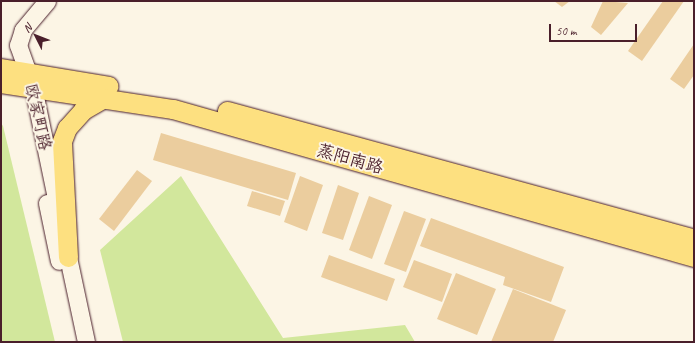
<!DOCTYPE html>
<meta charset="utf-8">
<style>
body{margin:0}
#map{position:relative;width:695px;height:343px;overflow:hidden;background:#fcf5e5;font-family:Caveat,"LXGW WenKai TC",sans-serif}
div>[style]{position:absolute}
.green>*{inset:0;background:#d2e79c}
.building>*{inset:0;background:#ebcd9e}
.roads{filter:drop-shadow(0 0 1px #4a1f2b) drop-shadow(0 0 1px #4a1f2b)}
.secondary>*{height:17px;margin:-8.5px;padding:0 8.5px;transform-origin:8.5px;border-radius:8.5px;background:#fcf5e5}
.primary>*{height:19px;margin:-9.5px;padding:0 9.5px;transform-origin:9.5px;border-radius:9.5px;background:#fde080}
span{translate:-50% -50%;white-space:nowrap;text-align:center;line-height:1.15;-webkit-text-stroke:4px #fcf5e5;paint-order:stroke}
.street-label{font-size:17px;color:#4a1f2b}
.frame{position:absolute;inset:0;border:2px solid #4a1f2b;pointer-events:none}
.north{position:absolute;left:16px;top:16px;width:40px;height:40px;-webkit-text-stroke:3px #fcf5e5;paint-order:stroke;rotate:312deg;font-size:11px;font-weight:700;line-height:16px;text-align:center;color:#4a1f2b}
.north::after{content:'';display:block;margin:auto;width:14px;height:18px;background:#4a1f2b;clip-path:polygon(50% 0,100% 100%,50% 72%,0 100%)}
.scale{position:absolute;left:549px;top:24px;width:88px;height:18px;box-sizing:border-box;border:2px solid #4a1f2b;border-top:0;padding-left:5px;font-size:12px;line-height:14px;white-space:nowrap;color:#4a1f2b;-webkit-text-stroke:3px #fcf5e5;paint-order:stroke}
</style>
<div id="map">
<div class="green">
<div style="clip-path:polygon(1px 123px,3px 126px,55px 342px,1px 342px)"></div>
<div style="clip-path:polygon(181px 176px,283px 338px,405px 325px,415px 342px,123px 342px,100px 250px)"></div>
</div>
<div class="building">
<div style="clip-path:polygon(554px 1px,570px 1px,562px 7px)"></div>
<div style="clip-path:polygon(603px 1px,628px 3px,601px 35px,591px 27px)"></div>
<div style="clip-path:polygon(663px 1px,684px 1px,642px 61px,628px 51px)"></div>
<div style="clip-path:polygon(694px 44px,694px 75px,684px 89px,670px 79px)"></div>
<div style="clip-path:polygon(161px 133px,296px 173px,288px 200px,153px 160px)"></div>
<div style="clip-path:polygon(137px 170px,152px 181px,114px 231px,99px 219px)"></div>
<div style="clip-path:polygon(300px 176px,323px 185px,307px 231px,284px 222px)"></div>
<div style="clip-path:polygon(338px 185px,359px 193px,343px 240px,322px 233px)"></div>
<div style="clip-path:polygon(252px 191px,285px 201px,280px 216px,247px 206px)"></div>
<div style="clip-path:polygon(369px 196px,392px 205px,372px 259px,349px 250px)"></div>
<div style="clip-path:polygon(404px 211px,426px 219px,406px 272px,384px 264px)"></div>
<div style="clip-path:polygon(431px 218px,564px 267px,551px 302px,503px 285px,505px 277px,420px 246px)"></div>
<div style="clip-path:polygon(329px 255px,395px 279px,387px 301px,321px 277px)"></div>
<div style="clip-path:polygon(414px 260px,452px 274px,442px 302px,403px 287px)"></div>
<div style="clip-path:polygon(456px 273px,496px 289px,477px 335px,437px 319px)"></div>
<div style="clip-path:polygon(513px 289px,566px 310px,553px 342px,491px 342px)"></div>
</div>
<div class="roads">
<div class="secondary">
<div style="left:47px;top:1px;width:38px;rotate:130deg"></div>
<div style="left:23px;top:30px;width:16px;rotate:108deg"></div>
<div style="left:18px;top:45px;width:45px;rotate:70.3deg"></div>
<div style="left:33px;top:87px;width:133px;rotate:78.3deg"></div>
<div style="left:47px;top:203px;width:59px;rotate:78.3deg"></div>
<div style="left:65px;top:243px;width:101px;rotate:78deg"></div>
</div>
<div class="primary">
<div style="left:1px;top:68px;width:109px;rotate:9.5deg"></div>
<div style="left:1px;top:83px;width:174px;rotate:8.6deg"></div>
<div style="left:173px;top:109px;width:542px;rotate:15.86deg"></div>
<div style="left:227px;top:111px;width:484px;rotate:15.3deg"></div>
<div style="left:68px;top:257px;width:116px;rotate:-93deg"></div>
<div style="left:62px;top:141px;width:14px;rotate:-69deg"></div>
<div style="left:67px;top:128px;width:24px;rotate:-48deg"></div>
<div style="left:83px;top:110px;width:24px;rotate:-30deg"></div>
</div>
</div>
<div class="street-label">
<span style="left:38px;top:117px;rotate:77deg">欧家町路</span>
<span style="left:350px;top:159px;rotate:16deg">蒸阳南路</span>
</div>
<div class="frame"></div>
<div class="north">N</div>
<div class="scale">50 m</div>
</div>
